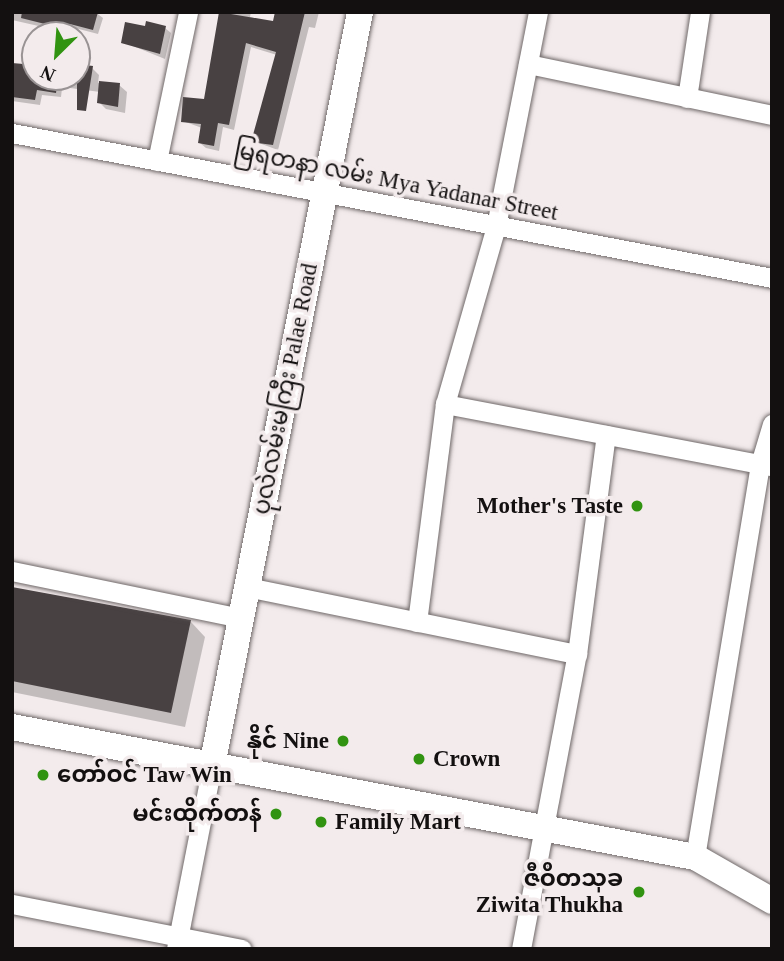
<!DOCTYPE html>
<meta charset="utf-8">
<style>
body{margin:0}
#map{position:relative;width:784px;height:961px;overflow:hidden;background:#f3ebec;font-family:"Times New Roman","Noto Sans Myanmar",serif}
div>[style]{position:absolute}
.shadow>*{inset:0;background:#0003}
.building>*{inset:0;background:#484142}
.roads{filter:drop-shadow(0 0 2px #6f6868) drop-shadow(0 0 2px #6f6868)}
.street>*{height:19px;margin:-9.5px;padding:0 9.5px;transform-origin:9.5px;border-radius:9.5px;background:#fff}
.secondary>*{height:26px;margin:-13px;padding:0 13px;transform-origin:13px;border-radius:13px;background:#fff}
.dots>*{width:19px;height:19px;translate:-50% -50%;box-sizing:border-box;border:4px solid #f3ebec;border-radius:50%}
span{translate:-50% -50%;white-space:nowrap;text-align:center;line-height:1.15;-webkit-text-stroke:7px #f3ebec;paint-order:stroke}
.street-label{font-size:23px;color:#131010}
.poi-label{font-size:23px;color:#131010;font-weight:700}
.right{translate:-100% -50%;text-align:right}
.left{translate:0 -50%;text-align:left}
.frame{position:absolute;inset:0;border:14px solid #131010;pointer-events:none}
.north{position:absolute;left:21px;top:21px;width:70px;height:70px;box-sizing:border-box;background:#f3ebec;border:2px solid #999394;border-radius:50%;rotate:205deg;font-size:19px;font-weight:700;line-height:28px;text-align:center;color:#131010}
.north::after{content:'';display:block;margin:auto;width:24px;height:32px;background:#319311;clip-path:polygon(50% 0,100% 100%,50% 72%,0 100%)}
</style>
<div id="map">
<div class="shadow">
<div style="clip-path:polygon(12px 12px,95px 12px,103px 18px,98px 34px,75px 28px,74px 34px,12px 20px)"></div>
<div style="clip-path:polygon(222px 12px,251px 12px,250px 17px,274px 23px,277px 12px,319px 12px,315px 28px,309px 27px,278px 150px,253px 141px,277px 55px,251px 47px,234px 130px,223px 127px,219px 151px,206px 148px,200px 143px,202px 128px,183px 121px,205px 101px)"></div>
<div style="clip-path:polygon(165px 28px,171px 33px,165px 59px,123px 42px)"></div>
<div style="clip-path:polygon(12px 64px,35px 65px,35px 77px,77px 77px,77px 66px,92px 68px,99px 75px,98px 83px,119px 85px,127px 92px,125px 113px,106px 109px,99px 102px,100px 92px,70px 88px,63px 80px,61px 97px,42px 95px,40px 105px,12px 101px)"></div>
<div style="clip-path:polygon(12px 588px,191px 622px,205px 637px,185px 727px,12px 692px)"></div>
</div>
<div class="building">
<div style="clip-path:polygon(22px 12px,98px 12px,93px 30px,70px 24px,69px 30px,21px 18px)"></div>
<div style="clip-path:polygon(219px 12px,273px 21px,275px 12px,305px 12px,273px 145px,251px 142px,276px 52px,246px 43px,229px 125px,218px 123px,214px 146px,198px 143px,201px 124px,181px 122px,183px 97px,204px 99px)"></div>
<div style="clip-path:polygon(146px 21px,166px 26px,160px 54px,121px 43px,125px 22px,145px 26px)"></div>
<div style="clip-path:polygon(12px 63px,35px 65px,35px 77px,58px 77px,56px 93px,37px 90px,35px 100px,12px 97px)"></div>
<div style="clip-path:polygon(77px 64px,93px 66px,86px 111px,77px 110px)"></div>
<div style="clip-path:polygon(99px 81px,120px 83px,118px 107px,97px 103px)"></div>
<div style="clip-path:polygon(12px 587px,191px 620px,171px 713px,12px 681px)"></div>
</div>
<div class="roads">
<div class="street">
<div style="left:528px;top:64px;width:249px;rotate:11.8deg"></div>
<div style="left:687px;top:98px;width:87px;rotate:-81.4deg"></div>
<div style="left:12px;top:133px;width:774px;rotate:10.8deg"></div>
<div style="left:157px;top:161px;width:152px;rotate:-78.2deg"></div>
<div style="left:445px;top:404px;width:332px;rotate:10.8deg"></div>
<div style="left:12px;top:571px;width:234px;rotate:11.6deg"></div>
<div style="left:247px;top:587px;width:337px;rotate:11.5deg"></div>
<div style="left:417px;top:622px;width:220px;rotate:-82.7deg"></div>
<div style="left:445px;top:404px;width:185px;rotate:-74deg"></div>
<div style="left:496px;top:226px;width:218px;rotate:-78.9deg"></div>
<div style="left:695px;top:857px;width:398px;rotate:-80.6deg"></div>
<div style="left:760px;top:464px;width:42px;rotate:-73.3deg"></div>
<div style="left:12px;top:904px;width:234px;rotate:11.1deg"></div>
<div style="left:176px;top:949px;width:187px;rotate:-78.9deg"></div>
<div style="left:521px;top:949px;width:300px;rotate:-79.3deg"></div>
<div style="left:577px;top:654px;width:221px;rotate:-82.5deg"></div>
</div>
<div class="secondary">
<div style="left:12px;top:727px;width:695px;rotate:10.78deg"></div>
<div style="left:695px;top:857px;width:89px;rotate:29.7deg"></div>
<div style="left:212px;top:766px;width:768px;rotate:-78.89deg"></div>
</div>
</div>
<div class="dots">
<div style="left:637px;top:506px;background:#319311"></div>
<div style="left:343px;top:741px;background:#319311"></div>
<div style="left:419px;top:759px;background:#319311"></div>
<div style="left:43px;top:775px;background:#319311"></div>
<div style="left:276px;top:814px;background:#319311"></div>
<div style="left:321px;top:822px;background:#319311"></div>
<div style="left:639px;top:892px;background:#319311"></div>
</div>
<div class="street-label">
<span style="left:396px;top:182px;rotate:11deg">မြရတနာ လမ်း Mya Yadanar Street</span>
<span style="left:286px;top:389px;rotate:-79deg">ပုလဲလမ်းမကြီး Palae Road</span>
</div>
<div class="poi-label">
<span class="right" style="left:623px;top:506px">Mother's Taste</span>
<span class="right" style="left:329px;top:741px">နိုင် Nine</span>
<span class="left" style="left:433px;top:759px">Crown</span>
<span class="left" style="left:57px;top:775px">တော်ဝင် Taw Win</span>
<span class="right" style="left:262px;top:814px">မင်းထိုက်တန်</span>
<span class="left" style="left:335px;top:822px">Family Mart</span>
<span class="right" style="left:623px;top:892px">ဇီဝိတသုခ<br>Ziwita Thukha</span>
</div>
<div class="frame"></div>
<div class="north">N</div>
</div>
